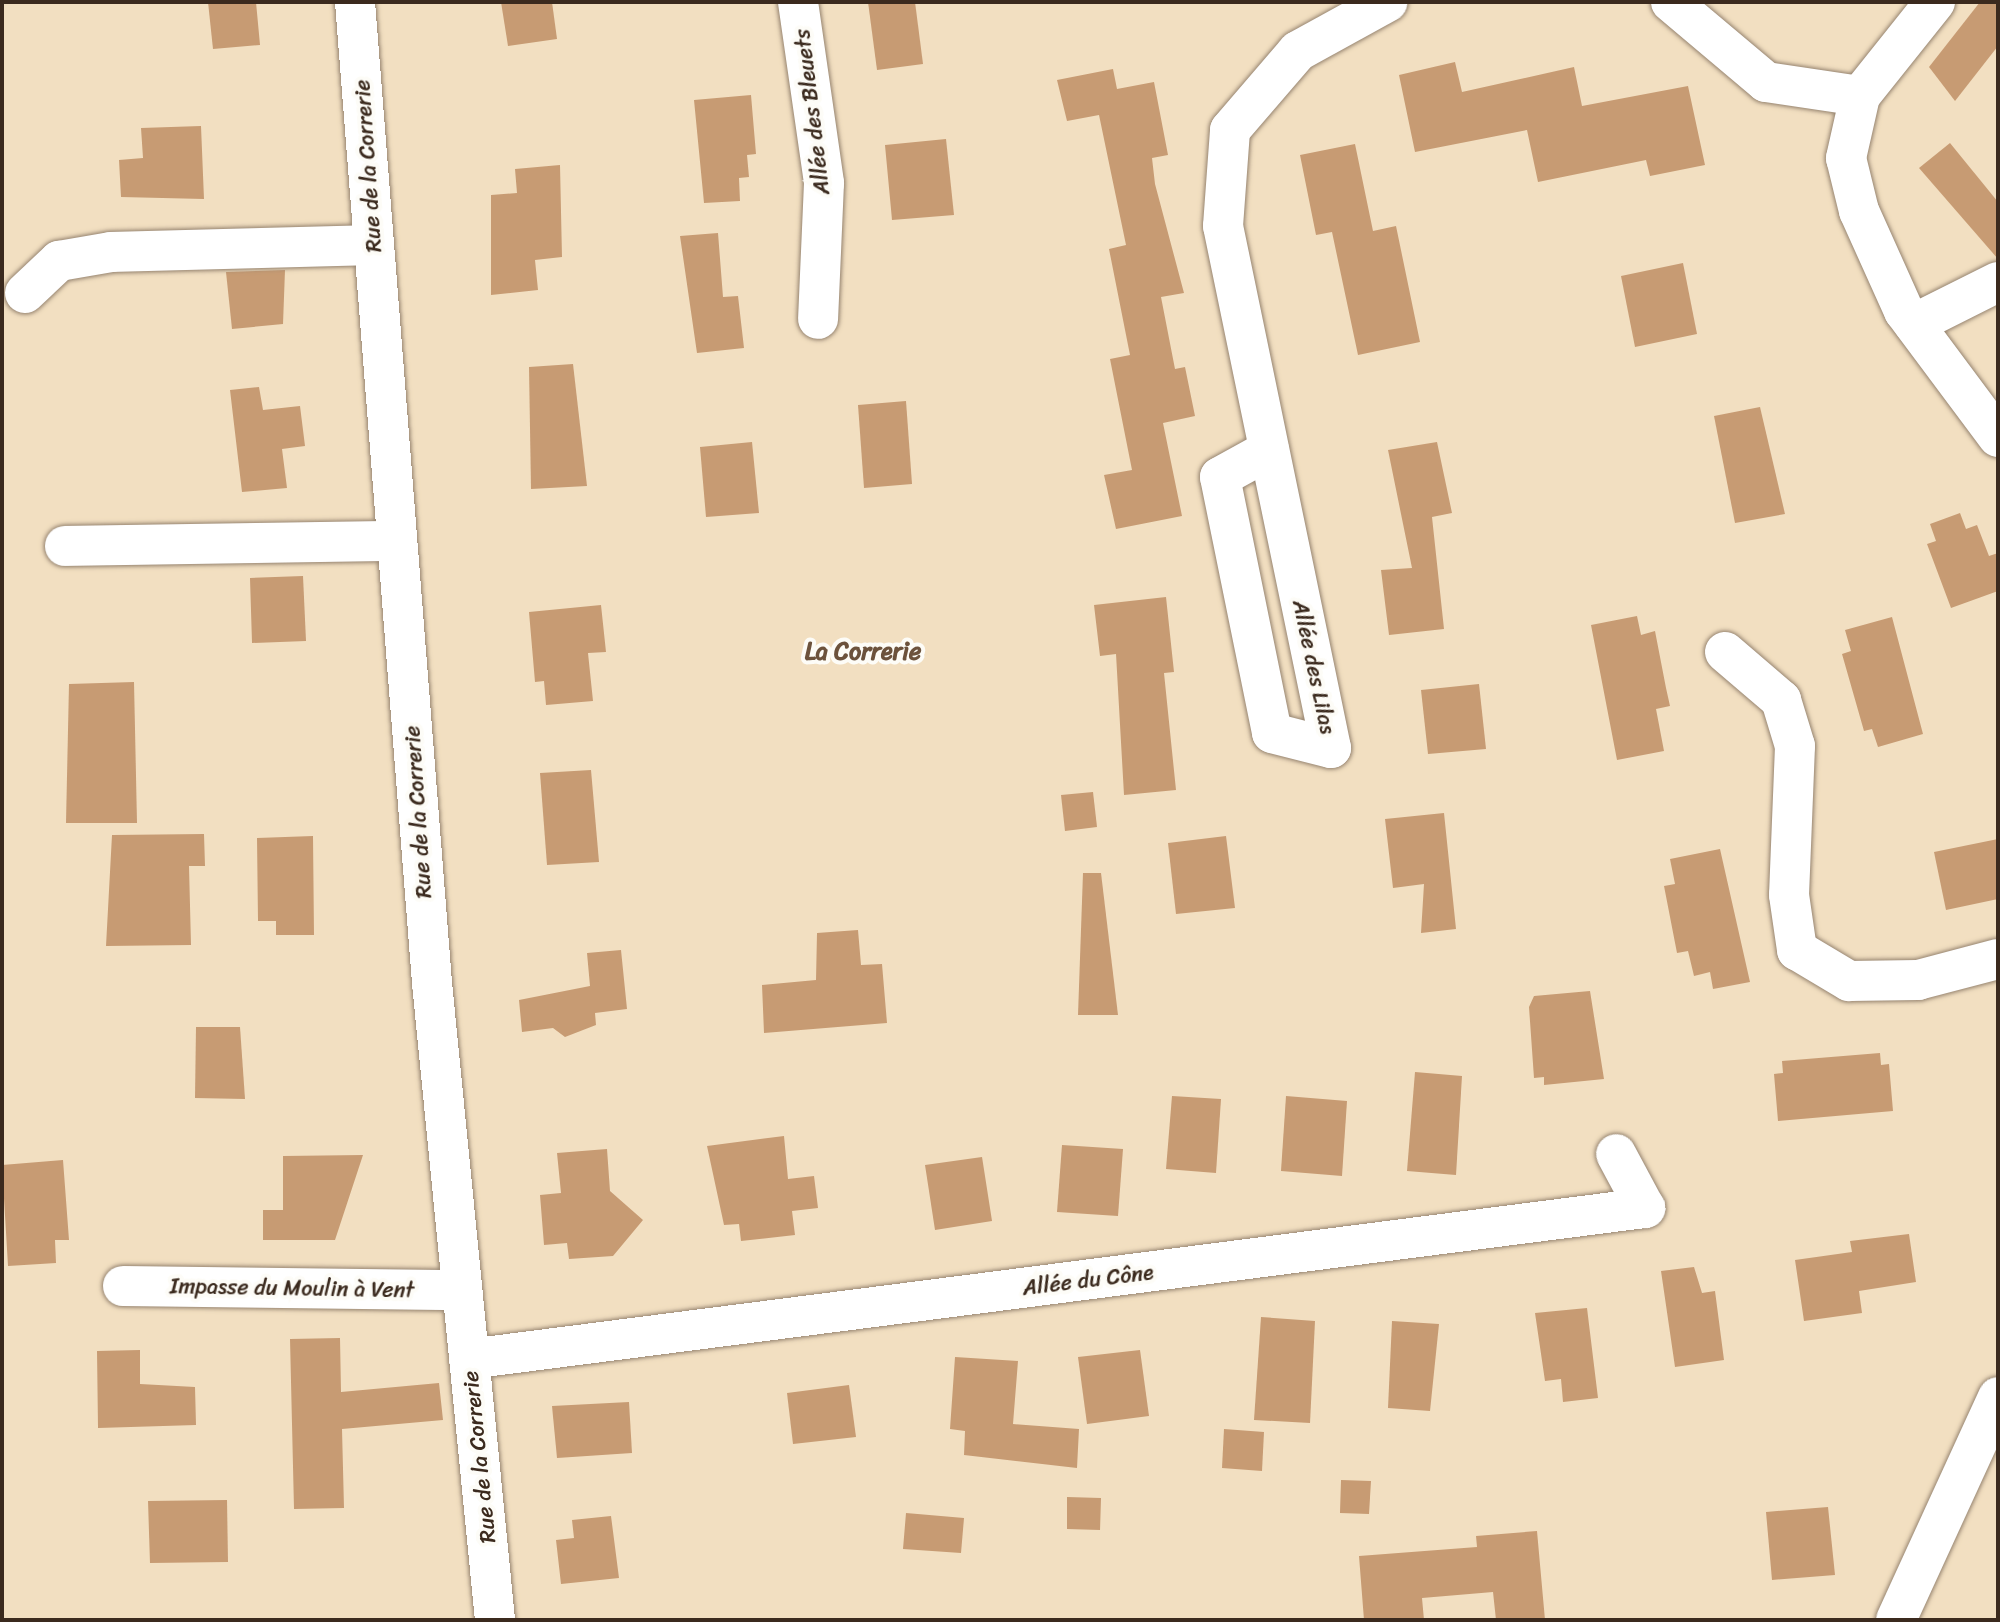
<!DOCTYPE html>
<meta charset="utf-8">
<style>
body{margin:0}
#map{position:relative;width:2000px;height:1622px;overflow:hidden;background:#f2dfc1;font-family:Sriracha,sans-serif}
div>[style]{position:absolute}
.building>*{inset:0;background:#c79b73}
.roads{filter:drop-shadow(0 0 2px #968470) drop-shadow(0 0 2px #968470)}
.minor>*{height:40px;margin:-20px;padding:0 20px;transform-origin:20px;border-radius:20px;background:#fff}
span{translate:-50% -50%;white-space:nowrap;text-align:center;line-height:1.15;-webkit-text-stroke:8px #fdfcf7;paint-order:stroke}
.street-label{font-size:22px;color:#3b2a1e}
.neighbourhood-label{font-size:24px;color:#6c523c;font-weight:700}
.frame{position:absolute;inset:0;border:4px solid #3b2a1e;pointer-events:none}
</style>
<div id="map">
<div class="building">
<div style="clip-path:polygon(208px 2px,256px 2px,260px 45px,213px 49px)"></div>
<div style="clip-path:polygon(501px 2px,552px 2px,557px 39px,508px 46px)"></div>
<div style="clip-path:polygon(868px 2px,915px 2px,923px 64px,877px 70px)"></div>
<div style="clip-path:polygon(1980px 2px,1998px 2px,1998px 46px,1955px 101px,1929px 67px)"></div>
<div style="clip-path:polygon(1455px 62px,1462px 92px,1574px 67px,1582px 106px,1688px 86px,1705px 165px,1650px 176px,1646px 160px,1538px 182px,1527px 130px,1415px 152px,1399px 75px)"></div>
<div style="clip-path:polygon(1113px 69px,1117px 89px,1154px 82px,1168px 155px,1152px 158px,1155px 184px,1184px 293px,1161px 297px,1175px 369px,1185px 367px,1195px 416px,1163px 423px,1182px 516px,1116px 529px,1104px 475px,1132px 470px,1110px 359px,1130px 355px,1109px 249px,1126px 245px,1099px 115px,1067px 121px,1057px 80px)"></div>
<div style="clip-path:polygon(751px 95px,756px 154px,747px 155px,749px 177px,739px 178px,740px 201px,704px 203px,694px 100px)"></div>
<div style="clip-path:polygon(201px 126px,204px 199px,121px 197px,119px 160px,143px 158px,141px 128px)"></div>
<div style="clip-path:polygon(946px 139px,954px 215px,892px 220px,885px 145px)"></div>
<div style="clip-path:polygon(1950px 143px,1998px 202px,1998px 259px,1919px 168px)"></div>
<div style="clip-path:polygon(1355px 144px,1373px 231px,1396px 226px,1420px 342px,1358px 355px,1332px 232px,1316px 235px,1300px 155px)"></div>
<div style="clip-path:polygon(560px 165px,562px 257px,535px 260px,538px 290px,491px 295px,491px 195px,517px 193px,515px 169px)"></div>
<div style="clip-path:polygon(718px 233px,723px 297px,738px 296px,744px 348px,697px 353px,680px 236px)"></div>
<div style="clip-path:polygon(1683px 263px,1697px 334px,1635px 347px,1621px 276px)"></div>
<div style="clip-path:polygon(285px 270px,283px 324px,232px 329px,226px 272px)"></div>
<div style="clip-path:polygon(573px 364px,587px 486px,531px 489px,529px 367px)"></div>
<div style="clip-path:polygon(259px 387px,263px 410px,300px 406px,305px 446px,282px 449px,287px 488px,242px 492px,230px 390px)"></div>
<div style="clip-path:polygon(906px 401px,912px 484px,864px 488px,858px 405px)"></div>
<div style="clip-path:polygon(1760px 407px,1785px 514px,1735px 523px,1714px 416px)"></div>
<div style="clip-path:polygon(752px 442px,759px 513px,706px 517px,700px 447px)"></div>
<div style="clip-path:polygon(1437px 442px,1452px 513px,1432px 517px,1444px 629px,1389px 635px,1381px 570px,1412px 568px,1388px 450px)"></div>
<div style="clip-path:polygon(1960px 513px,1966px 529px,1977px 525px,1989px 556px,1998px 553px,1998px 591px,1951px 608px,1927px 544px,1936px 541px,1930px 524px)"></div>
<div style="clip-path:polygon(303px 576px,306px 641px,252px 643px,250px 578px)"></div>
<div style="clip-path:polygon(1166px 597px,1174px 672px,1164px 673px,1176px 790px,1124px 795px,1116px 654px,1100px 656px,1094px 605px)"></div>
<div style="clip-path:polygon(601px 605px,606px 652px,588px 653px,593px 701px,546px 705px,544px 681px,535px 682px,529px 612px)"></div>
<div style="clip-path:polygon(1637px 616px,1641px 635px,1655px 631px,1666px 688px,1670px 706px,1656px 709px,1664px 751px,1617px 760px,1591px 625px)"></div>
<div style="clip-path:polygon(1892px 617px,1923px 734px,1878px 747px,1872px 729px,1864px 731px,1842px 654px,1851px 651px,1845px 630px)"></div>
<div style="clip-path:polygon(134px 682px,137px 823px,66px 823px,69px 684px)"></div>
<div style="clip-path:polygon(1479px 684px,1486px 749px,1428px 754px,1421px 690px)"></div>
<div style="clip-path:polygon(591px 770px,599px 862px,547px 865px,540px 773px)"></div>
<div style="clip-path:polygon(1093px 792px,1097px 827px,1065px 831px,1061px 795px)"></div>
<div style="clip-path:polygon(1444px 813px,1456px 929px,1421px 933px,1424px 884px,1393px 888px,1385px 819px)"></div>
<div style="clip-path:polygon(204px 834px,205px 866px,189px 866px,191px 945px,106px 946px,112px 835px)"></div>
<div style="clip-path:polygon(313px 836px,314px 935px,276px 935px,276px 921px,258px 921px,257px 838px)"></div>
<div style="clip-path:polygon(1226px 836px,1235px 908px,1176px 914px,1168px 843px)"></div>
<div style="clip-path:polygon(1998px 839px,1998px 899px,1946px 910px,1934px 852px)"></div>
<div style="clip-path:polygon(1720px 849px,1750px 982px,1713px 989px,1710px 972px,1694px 976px,1688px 951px,1677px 953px,1664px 886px,1675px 884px,1670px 859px)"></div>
<div style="clip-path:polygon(1083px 873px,1101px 873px,1118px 1015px,1078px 1015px)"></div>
<div style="clip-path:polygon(858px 930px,861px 965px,882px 964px,887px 1023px,764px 1033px,762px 985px,816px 980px,817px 933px)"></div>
<div style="clip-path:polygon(621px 950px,627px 1009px,595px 1013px,596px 1025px,565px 1037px,553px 1028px,522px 1032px,519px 1000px,590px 986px,587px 953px)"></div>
<div style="clip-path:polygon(1590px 991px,1604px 1079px,1544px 1085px,1544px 1077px,1534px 1078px,1529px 1007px,1534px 996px)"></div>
<div style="clip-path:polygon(196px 1027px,240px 1027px,245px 1099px,195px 1098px)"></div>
<div style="clip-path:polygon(1880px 1053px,1881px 1065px,1889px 1064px,1893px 1111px,1778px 1121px,1774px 1074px,1783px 1073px,1782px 1061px)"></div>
<div style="clip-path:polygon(1415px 1072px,1462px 1076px,1456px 1175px,1407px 1171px)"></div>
<div style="clip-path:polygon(1172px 1096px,1221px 1099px,1216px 1173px,1166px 1169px)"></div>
<div style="clip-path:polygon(1286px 1096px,1347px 1101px,1342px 1176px,1281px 1171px)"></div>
<div style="clip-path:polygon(784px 1136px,788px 1179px,814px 1176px,818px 1208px,792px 1211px,795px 1235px,741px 1241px,739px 1224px,724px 1225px,707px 1146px)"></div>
<div style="clip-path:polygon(1062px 1145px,1123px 1149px,1118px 1216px,1057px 1212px)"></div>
<div style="clip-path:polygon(607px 1149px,610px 1191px,643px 1220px,613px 1256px,569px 1259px,567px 1243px,544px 1245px,540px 1195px,561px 1193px,557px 1153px)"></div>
<div style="clip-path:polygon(363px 1155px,335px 1240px,263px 1240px,263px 1210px,283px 1210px,283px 1156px)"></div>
<div style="clip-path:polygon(982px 1157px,992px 1221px,935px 1230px,925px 1165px)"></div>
<div style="clip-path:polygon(63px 1160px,69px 1240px,55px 1240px,56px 1263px,8px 1266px,2px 1165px)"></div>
<div style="clip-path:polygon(1909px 1234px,1916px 1282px,1859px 1291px,1862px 1313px,1804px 1321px,1795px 1260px,1852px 1252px,1850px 1241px)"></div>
<div style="clip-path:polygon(1694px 1267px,1702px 1293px,1715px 1291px,1724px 1360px,1675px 1367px,1661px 1271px)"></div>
<div style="clip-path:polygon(1587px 1308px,1598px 1398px,1563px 1402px,1561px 1379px,1545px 1381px,1535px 1313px)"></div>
<div style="clip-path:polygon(1261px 1317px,1315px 1321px,1310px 1423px,1254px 1420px)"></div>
<div style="clip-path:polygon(1392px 1321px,1439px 1324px,1430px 1411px,1388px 1408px)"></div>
<div style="clip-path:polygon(340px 1338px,341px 1392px,439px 1383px,443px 1420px,342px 1429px,344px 1508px,294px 1509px,290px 1339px)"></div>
<div style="clip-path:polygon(140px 1350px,140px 1384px,195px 1387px,196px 1425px,98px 1428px,97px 1351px)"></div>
<div style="clip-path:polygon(1140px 1350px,1149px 1416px,1087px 1424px,1078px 1357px)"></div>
<div style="clip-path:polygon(955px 1357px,1018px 1361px,1013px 1424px,1079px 1429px,1077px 1468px,964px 1455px,965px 1431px,950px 1429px)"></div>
<div style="clip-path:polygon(849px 1385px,856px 1437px,793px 1444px,787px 1393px)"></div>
<div style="clip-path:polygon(629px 1402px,632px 1453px,557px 1458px,552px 1406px)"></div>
<div style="clip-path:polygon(1224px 1429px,1264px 1432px,1262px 1471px,1222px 1468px)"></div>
<div style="clip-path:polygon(1341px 1480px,1371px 1481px,1369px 1514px,1340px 1513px)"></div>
<div style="clip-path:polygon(1067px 1497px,1101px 1498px,1100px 1530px,1067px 1529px)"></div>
<div style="clip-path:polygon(227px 1500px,228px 1562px,150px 1563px,148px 1501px)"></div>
<div style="clip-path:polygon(1828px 1507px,1835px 1575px,1772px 1580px,1766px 1512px)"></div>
<div style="clip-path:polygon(906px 1513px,964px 1518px,961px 1553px,903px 1549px)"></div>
<div style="clip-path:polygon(611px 1516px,619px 1578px,561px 1584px,556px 1540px,574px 1538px,572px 1520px)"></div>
<div style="clip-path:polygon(1537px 1531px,1545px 1620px,1496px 1620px,1493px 1592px,1422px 1598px,1424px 1620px,1364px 1620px,1359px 1556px,1477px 1547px,1476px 1536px)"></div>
</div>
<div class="roads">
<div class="minor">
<div style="left:355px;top:2px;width:984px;rotate:85.51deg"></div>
<div style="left:432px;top:983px;width:640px;rotate:84.35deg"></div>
<div style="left:798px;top:2px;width:183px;rotate:81.8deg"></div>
<div style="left:824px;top:183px;width:136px;rotate:92.5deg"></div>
<div style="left:1671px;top:2px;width:124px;rotate:40.1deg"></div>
<div style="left:1766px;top:82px;width:95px;rotate:8.5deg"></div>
<div style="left:1935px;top:2px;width:120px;rotate:128.6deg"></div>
<div style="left:1860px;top:96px;width:64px;rotate:102.7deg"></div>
<div style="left:1846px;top:158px;width:55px;rotate:76.2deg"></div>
<div style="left:1859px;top:211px;width:110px;rotate:65.8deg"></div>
<div style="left:1904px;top:311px;width:157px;rotate:53.3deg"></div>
<div style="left:25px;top:293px;width:47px;rotate:-43.3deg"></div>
<div style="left:59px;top:261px;width:53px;rotate:-9.8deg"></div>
<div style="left:111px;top:252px;width:263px;rotate:-1.5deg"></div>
<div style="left:1914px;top:324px;width:94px;rotate:-26.6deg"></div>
<div style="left:1269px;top:450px;width:56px;rotate:151.1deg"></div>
<div style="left:1220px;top:477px;width:261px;rotate:78.5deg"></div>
<div style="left:1272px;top:733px;width:61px;rotate:14.3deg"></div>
<div style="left:1331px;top:748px;width:533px;rotate:-101.69deg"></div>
<div style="left:1223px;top:226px;width:96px;rotate:-85.8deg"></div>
<div style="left:1230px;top:130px;width:104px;rotate:-49.3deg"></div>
<div style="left:1298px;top:51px;width:102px;rotate:-28.8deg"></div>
<div style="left:65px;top:546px;width:332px;rotate:-0.9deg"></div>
<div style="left:1725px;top:652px;width:74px;rotate:40.6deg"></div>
<div style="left:1781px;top:700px;width:48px;rotate:73.1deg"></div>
<div style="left:1795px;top:746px;width:149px;rotate:92.3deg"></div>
<div style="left:1789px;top:895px;width:56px;rotate:81.7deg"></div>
<div style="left:1797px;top:950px;width:61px;rotate:30.8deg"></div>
<div style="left:1849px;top:981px;width:69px;rotate:-0.8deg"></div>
<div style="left:1918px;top:980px;width:83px;rotate:-14.7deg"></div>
<div style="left:123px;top:1286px;width:339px;rotate:0.7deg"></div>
<div style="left:469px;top:1359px;width:1186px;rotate:-7.32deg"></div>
<div style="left:1645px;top:1208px;width:61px;rotate:-118.2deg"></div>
<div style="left:1896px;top:1620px;width:245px;rotate:-65.4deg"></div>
</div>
</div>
<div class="street-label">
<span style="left:812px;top:112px;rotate:-97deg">Allée des Bleuets</span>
<span style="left:368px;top:166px;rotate:-94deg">Rue de la Correrie</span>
<span style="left:1314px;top:667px;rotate:78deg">Allée des Lilas</span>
<span style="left:418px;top:812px;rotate:-94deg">Rue de la Correrie</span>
<span style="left:1088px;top:1280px;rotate:-7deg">Allée du Cône</span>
<span style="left:292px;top:1288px;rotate:1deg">Impasse du Moulin à Vent</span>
<span style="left:479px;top:1457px;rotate:-96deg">Rue de la Correrie</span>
</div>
<div class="neighbourhood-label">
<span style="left:863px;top:652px">La Correrie</span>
</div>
<div class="frame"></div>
</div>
